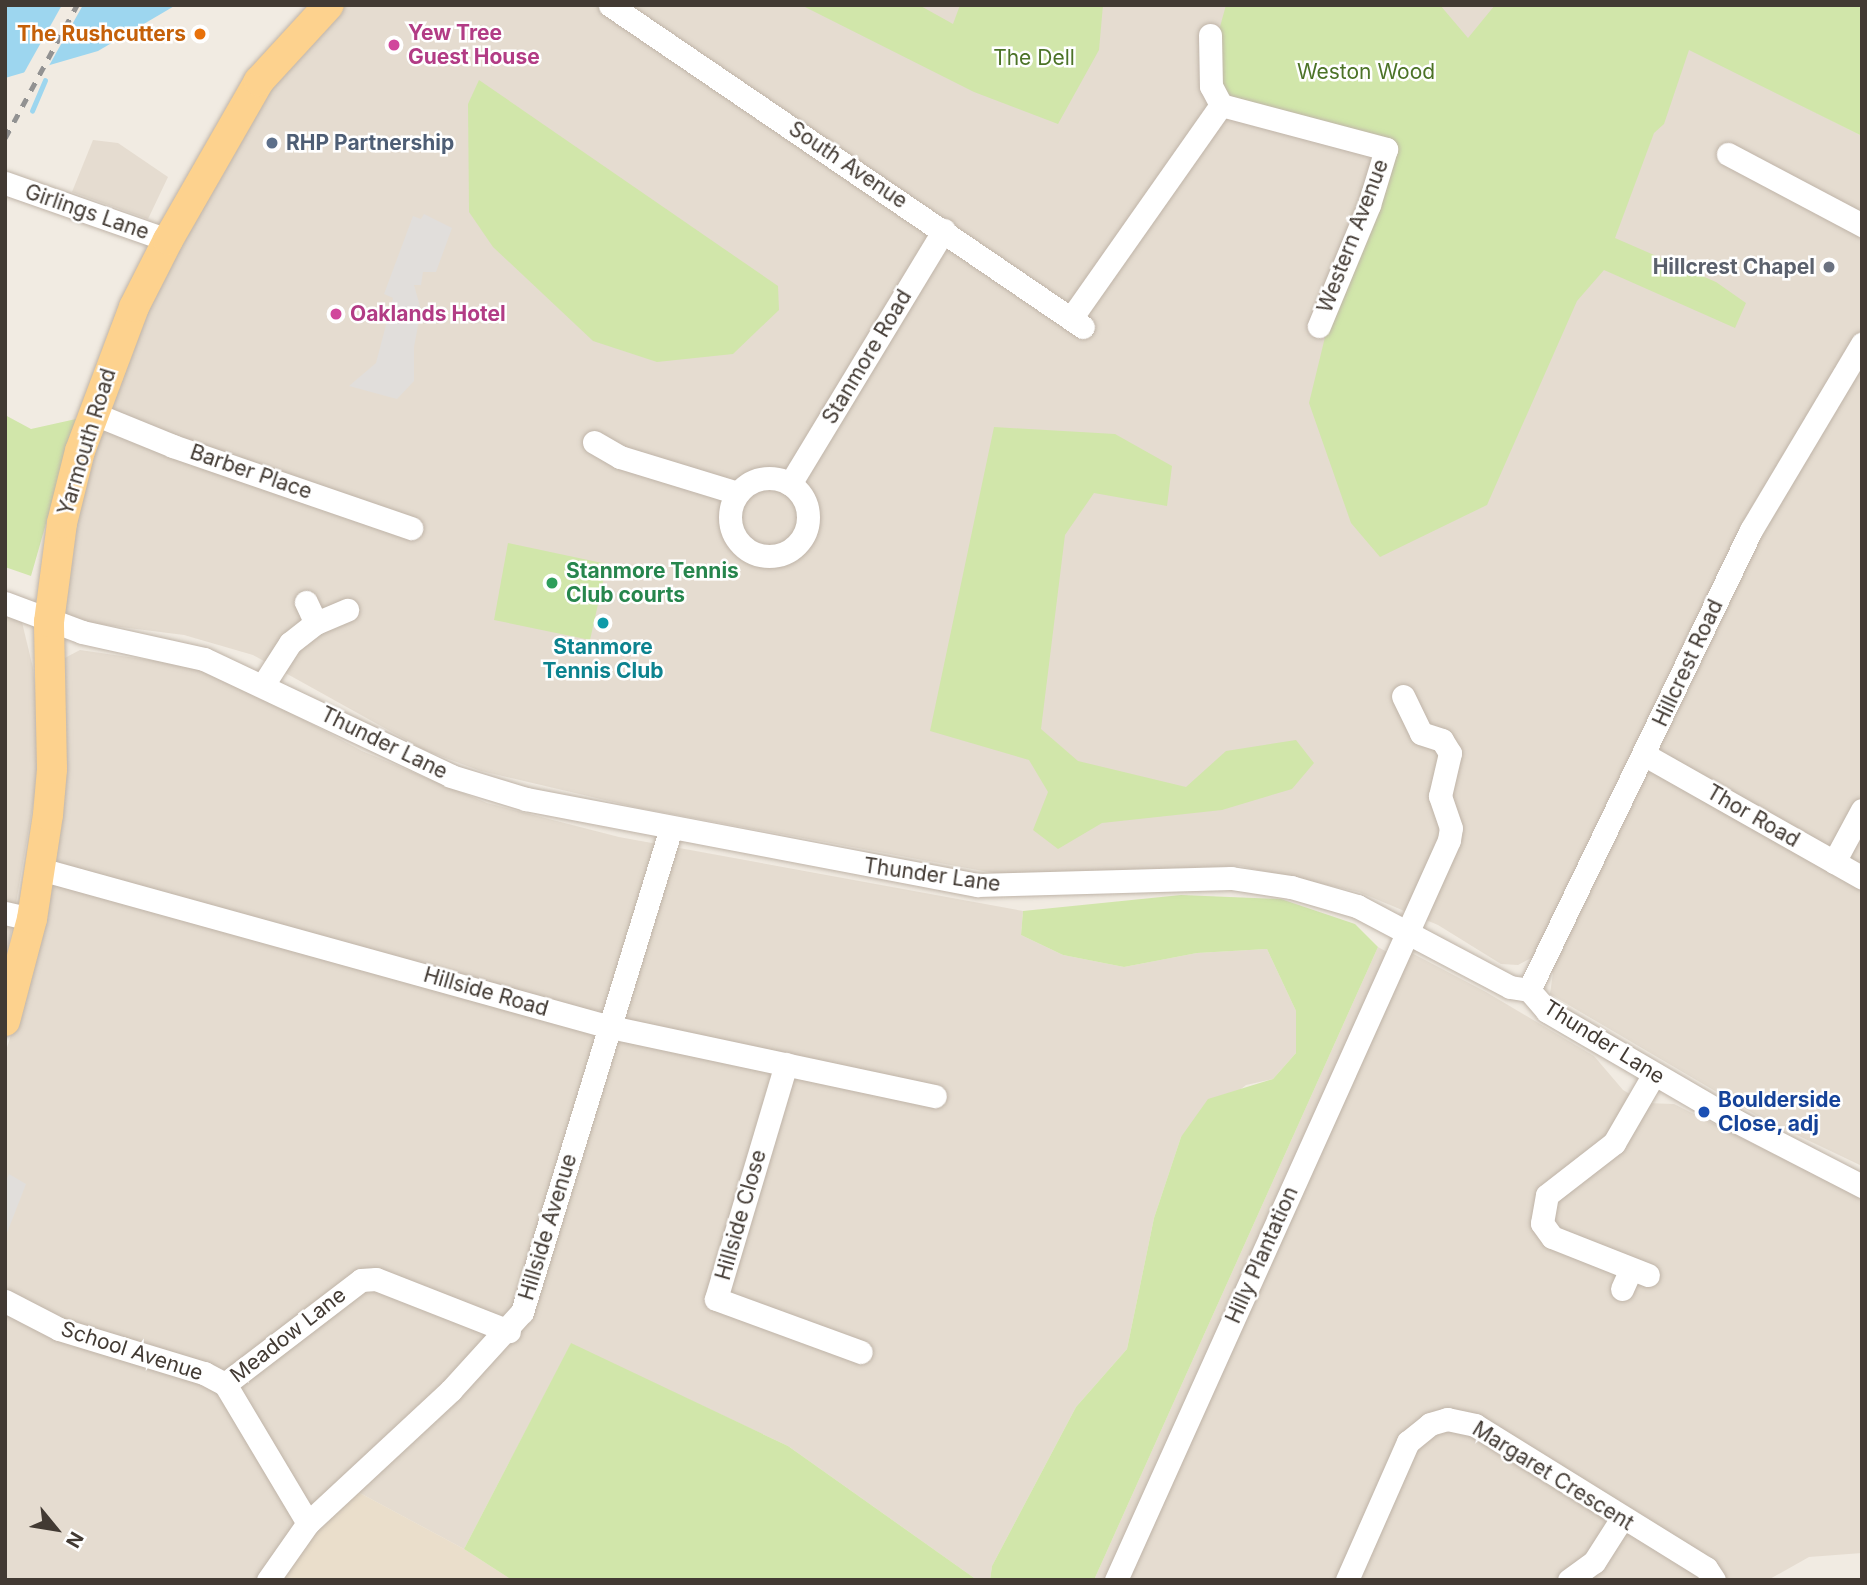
<!DOCTYPE html>
<style>
body{margin:0}
#map{position:relative;width:1867px;height:1585px;overflow:hidden;background:#f1ebe2;font-family:Inter,sans-serif}
div>[style]{position:absolute}
.residential>*{inset:0;background:#e5dcd0}
.education>*{inset:0;background:#eadecb}
.green>*{inset:0;background:#d1e6aa}
.parking>*{inset:0;background:#e1dedb}
.water>*{inset:0;background:#9dd6ef}
.pier>*{inset:0;background:#f1ebe2}
.stream>*{height:4.5px;margin:-2.25px;padding:0 2.25px;transform-origin:2.25px;border-radius:2.25px;background:#9dd6ef}
.roads{filter:drop-shadow(0 0 2px #bfb4a8) drop-shadow(0 0 2px #bfb4a8)}
.minor>*{height:23px;margin:-11.5px;padding:0 11.5px;transform-origin:11.5px;border-radius:11.5px;background:#fff}
.minor>.ring{margin:-11.5px;padding:0;box-sizing:content-box;background:none;border:23px solid #fff;border-radius:50%}
.major>*{height:30px;margin:-15px;padding:0 15px;transform-origin:15px;border-radius:15px;background:#fdd28e}
.rail>*{height:4.5px;margin-top:-2.25px;transform-origin:0;background:repeating-linear-gradient(90deg,#929292 0 9px,transparent 0 18px)}
.dots>*{width:19px;height:19px;translate:-50% -50%;box-sizing:border-box;border:4px solid #fff;border-radius:50%}
span{translate:-50% -50%;white-space:nowrap;text-align:center;line-height:1.15;-webkit-text-stroke:5px #fff;paint-order:stroke}
.hotel-label{font-size:21px;color:#b23c85;font-weight:700}
.left{translate:0 -50%;text-align:left}
.food-label{font-size:21px;color:#c56008;font-weight:700}
.right{translate:-100% -50%;text-align:right}
.park-label{font-size:21px;color:#4c7327}
.service-label{font-size:21px;color:#4e5e75;font-weight:700}
.street-label{font-size:21px;color:#423a33}
.worship-label{font-size:21px;color:#5b616d;font-weight:700}
.leisure-label{font-size:21px;color:#27864d;font-weight:700}
.culture-label{font-size:21px;color:#0d838f;font-weight:700}
.transit-label{font-size:21px;color:#164399;font-weight:700}
.frame{position:absolute;inset:0;border:7px solid #423a33;pointer-events:none}
.north{position:absolute;left:21px;top:1494px;width:70px;height:70px;-webkit-text-stroke:5px #fff;paint-order:stroke;rotate:120deg;font-size:19px;font-weight:700;line-height:28px;text-align:center;color:#423a33}
.north::after{content:'';display:block;margin:auto;width:24px;height:32px;background:#423a33;clip-path:polygon(50% 0,100% 100%,50% 72%,0 100%)}
</style>
<div id="map">
<div class="residential">
<div style="clip-path:polygon(344px 5px,1603px 5px,1862px 136px,1862px 1166px,1761px 1118px,1550px 994px,1553px 973px,1531px 958px,1518px 965px,1501px 964px,1438px 925px,1359px 892px,1240px 866px,1005px 875px,639px 808px,481px 771px,424px 750px,253px 655px,184px 635px,73px 621px,61px 610px,84px 465px,154px 271px,280px 65px)"></div>
<div style="clip-path:polygon(93px 140px,118px 143px,168px 177px,148px 219px,72px 192px)"></div>
<div style="clip-path:polygon(5px 611px,20px 614px,33px 668px,42px 753px,5px 967px)"></div>
<div style="clip-path:polygon(80px 650px,191px 666px,254px 693px,362px 751px,487px 803px,619px 837px,1023px 911px,1021px 935px,1063px 955px,1124px 967px,1197px 953px,1267px 949px,1296px 1011px,1296px 1053px,1273px 1079px,1246px 1085px,1181px 1137px,1154px 1218px,1127px 1349px,1076px 1407px,992px 1566px,990px 1580px,977px 1580px,788px 1446px,571px 1344px,464px 1549px,358px 1492px,282px 1580px,5px 1580px,5px 1054px,23px 996px,57px 662px)"></div>
<div style="clip-path:polygon(1378px 947px,1401px 960px,1406px 950px,1486px 992px,1594px 1056px,1623px 1090px,1645px 1103px,1674px 1104px,1862px 1198px,1862px 1553px,1809px 1557px,1768px 1580px,1094px 1580px)"></div>
</div>
<div class="education">
<div style="clip-path:polygon(358px 1492px,464px 1549px,512px 1580px,282px 1580px,310px 1540px)"></div>
</div>
<div class="green">
<div style="clip-path:polygon(801px 5px,919px 5px,953px 24px,960px 5px,1103px 5px,1099px 50px,1058px 124px,974px 92px)"></div>
<div style="clip-path:polygon(1226px 5px,1440px 5px,1468px 38px,1495px 5px,1862px 5px,1862px 136px,1689px 50px,1664px 124px,1654px 133px,1615px 238px,1716px 282px,1746px 303px,1735px 328px,1604px 270px,1577px 301px,1487px 505px,1380px 557px,1351px 523px,1309px 403px,1326px 333px,1395px 149px,1221px 93px,1215px 45px)"></div>
<div style="clip-path:polygon(479px 80px,778px 286px,779px 310px,733px 354px,657px 362px,593px 341px,493px 247px,469px 212px,468px 104px)"></div>
<div style="clip-path:polygon(5px 415px,31px 429px,76px 419px,31px 576px,5px 567px)"></div>
<div style="clip-path:polygon(994px 427px,1115px 434px,1172px 466px,1167px 506px,1094px 493px,1065px 535px,1041px 729px,1078px 761px,1186px 787px,1226px 751px,1296px 740px,1314px 763px,1292px 789px,1222px 810px,1102px 823px,1058px 849px,1033px 830px,1048px 792px,1029px 760px,930px 731px)"></div>
<div style="clip-path:polygon(508px 543px,607px 564px,590px 640px,494px 620px)"></div>
<div style="clip-path:polygon(1181px 895px,1281px 899px,1355px 924px,1378px 947px,1094px 1580px,990px 1580px,992px 1566px,1076px 1407px,1127px 1349px,1154px 1218px,1181px 1137px,1208px 1099px,1273px 1079px,1296px 1053px,1296px 1011px,1267px 949px,1197px 953px,1124px 967px,1063px 955px,1021px 935px,1023px 911px)"></div>
<div style="clip-path:polygon(571px 1343px,788px 1446px,977px 1580px,512px 1580px,464px 1549px)"></div>
</div>
<div class="parking">
<div style="clip-path:polygon(424px 214px,452px 228px,436px 272px,423px 272px,421px 285px,414px 285px,421px 310px,414px 347px,414px 381px,397px 399px,349px 386px,376px 363px,393px 298px,384px 294px,413px 216px,421px 219px)"></div>
<div style="clip-path:polygon(9px 1174px,26px 1184px,5px 1238px,5px 1183px)"></div>
</div>
<div class="water">
<div style="clip-path:polygon(5px 5px,176px 5px,98px 51px,5px 78px)"></div>
</div>
<div class="pier">
<div style="clip-path:polygon(62px 5px,83px 5px,46px 71px,20px 80px)"></div>
</div>
<div class="stream">
<div style="left:32px;top:111px;width:33px;rotate:-67deg"></div>
</div>
<div class="roads">
<div class="minor">
<div style="left:610px;top:5px;width:572px;rotate:34.25deg"></div>
<div style="left:1210px;top:35px;width:51px;rotate:88.9deg"></div>
<div style="left:1211px;top:86px;width:21px;rotate:62deg"></div>
<div style="left:1221px;top:105px;width:171px;rotate:14.9deg"></div>
<div style="left:1386px;top:149px;width:59px;rotate:106.9deg"></div>
<div style="left:1369px;top:205px;width:131px;rotate:112.5deg"></div>
<div style="left:1728px;top:154px;width:152px;rotate:27.9deg"></div>
<div style="left:5px;top:183px;width:173px;rotate:19.3deg"></div>
<div style="left:1072px;top:317px;width:259px;rotate:-54.9deg"></div>
<div style="left:92px;top:413px;width:87px;rotate:22.2deg"></div>
<div style="left:173px;top:446px;width:252px;rotate:19deg"></div>
<div style="left:594px;top:442px;width:30px;rotate:30deg"></div>
<div style="left:620px;top:457px;width:123px;rotate:17deg"></div>
<div class="ring" style="left:730px;top:478px;width:55px;height:55px"></div>
<div style="left:790px;top:484px;width:297px;rotate:-58.8deg"></div>
<div style="left:306px;top:602px;width:23px;rotate:65deg"></div>
<div style="left:5px;top:603px;width:82px;rotate:20.6deg"></div>
<div style="left:82px;top:632px;width:125px;rotate:12.5deg"></div>
<div style="left:204px;top:659px;width:273px;rotate:25.3deg"></div>
<div style="left:451px;top:776px;width:78px;rotate:17deg"></div>
<div style="left:526px;top:799px;width:459px;rotate:10.8deg"></div>
<div style="left:977px;top:885px;width:254px;rotate:-1.6deg"></div>
<div style="left:1231px;top:878px;width:61px;rotate:8.5deg"></div>
<div style="left:1291px;top:887px;width:69px;rotate:16.1deg"></div>
<div style="left:1357px;top:906px;width:173px;rotate:27.9deg"></div>
<div style="left:1510px;top:987px;width:19px;rotate:9deg"></div>
<div style="left:1529px;top:990px;width:28px;rotate:49deg"></div>
<div style="left:1547px;top:1011px;width:219px;rotate:30.2deg"></div>
<div style="left:1736px;top:1121px;width:142px;rotate:27.3deg"></div>
<div style="left:263px;top:685px;width:50px;rotate:-57.3deg"></div>
<div style="left:290px;top:643px;width:33px;rotate:-38deg"></div>
<div style="left:316px;top:623px;width:34px;rotate:-23deg"></div>
<div style="left:1645px;top:755px;width:249px;rotate:29.5deg"></div>
<div style="left:1834px;top:862px;width:59px;rotate:-61.7deg"></div>
<div style="left:40px;top:869px;width:591px;rotate:15.49deg"></div>
<div style="left:610px;top:1027px;width:332px;rotate:12deg"></div>
<div style="left:5px;top:913px;width:28px;rotate:13deg"></div>
<div style="left:1529px;top:990px;width:511px;rotate:-64.24deg"></div>
<div style="left:1751px;top:530px;width:217px;rotate:-59.2deg"></div>
<div style="left:786px;top:1064px;width:245px;rotate:106.6deg"></div>
<div style="left:716px;top:1299px;width:154px;rotate:20.1deg"></div>
<div style="left:1648px;top:1275px;width:103px;rotate:-158.4deg"></div>
<div style="left:1552px;top:1237px;width:17px;rotate:-126deg"></div>
<div style="left:1542px;top:1223px;width:28px;rotate:-80deg"></div>
<div style="left:1547px;top:1195px;width:85px;rotate:-37.8deg"></div>
<div style="left:1614px;top:1143px;width:80px;rotate:-59.9deg"></div>
<div style="left:1622px;top:1289px;width:22px;rotate:-66deg"></div>
<div style="left:5px;top:1301px;width:61px;rotate:27.4deg"></div>
<div style="left:59px;top:1329px;width:152px;rotate:16.9deg"></div>
<div style="left:204px;top:1373px;width:24px;rotate:28deg"></div>
<div style="left:225px;top:1384px;width:162px;rotate:59.2deg"></div>
<div style="left:225px;top:1384px;width:171px;rotate:-37.4deg"></div>
<div style="left:361px;top:1280px;width:15px;rotate:-4deg"></div>
<div style="left:376px;top:1279px;width:143px;rotate:21.4deg"></div>
<div style="left:268px;top:1580px;width:70px;rotate:-54.9deg"></div>
<div style="left:308px;top:1523px;width:195px;rotate:-42.9deg"></div>
<div style="left:451px;top:1390px;width:105px;rotate:-47.7deg"></div>
<div style="left:522px;top:1312px;width:506px;rotate:-72.89deg"></div>
<div style="left:1116px;top:1580px;width:811px;rotate:-65.77deg"></div>
<div style="left:1449px;top:840px;width:12px;rotate:-81deg"></div>
<div style="left:1451px;top:828px;width:34px;rotate:-109deg"></div>
<div style="left:1440px;top:796px;width:44px;rotate:-76.9deg"></div>
<div style="left:1450px;top:753px;width:15px;rotate:-122deg"></div>
<div style="left:1442px;top:740px;width:22px;rotate:-162deg"></div>
<div style="left:1421px;top:733px;width:41px;rotate:-115.9deg"></div>
<div style="left:1347px;top:1580px;width:151px;rotate:-66.2deg"></div>
<div style="left:1408px;top:1442px;width:28px;rotate:-39deg"></div>
<div style="left:1430px;top:1424px;width:18px;rotate:-16deg"></div>
<div style="left:1447px;top:1419px;width:29px;rotate:12deg"></div>
<div style="left:1475px;top:1425px;width:272px;rotate:31.8deg"></div>
<div style="left:1706px;top:1568px;width:14px;rotate:56deg"></div>
<div style="left:1569px;top:1580px;width:31px;rotate:-36deg"></div>
<div style="left:1594px;top:1562px;width:52px;rotate:-57.5deg"></div>
</div>
<div class="major">
<div style="left:5px;top:1021px;width:106px;rotate:-75.2deg"></div>
<div style="left:32px;top:919px;width:105px;rotate:-81.3deg"></div>
<div style="left:48px;top:815px;width:46px;rotate:-85deg"></div>
<div style="left:52px;top:769px;width:147px;rotate:-91.2deg"></div>
<div style="left:49px;top:622px;width:100px;rotate:-82.5deg"></div>
<div style="left:62px;top:523px;width:74px;rotate:-76deg"></div>
<div style="left:80px;top:451px;width:154px;rotate:-69.4deg"></div>
<div style="left:134px;top:307px;width:75px;rotate:-63.1deg"></div>
<div style="left:168px;top:240px;width:183px;rotate:-60.2deg"></div>
<div style="left:259px;top:81px;width:103px;rotate:-47.4deg"></div>
</div>
</div>
<div class="rail">
<div style="left:5px;top:138px;width:151px;rotate:-61.6deg"></div>
</div>
<div class="dots">
<div style="left:200px;top:34px;background:#e8710a"></div>
<div style="left:394px;top:45px;background:#d1479c"></div>
<div style="left:272px;top:143px;background:#5c6f8a"></div>
<div style="left:1829px;top:267px;background:#6b7280"></div>
<div style="left:336px;top:314px;background:#d1479c"></div>
<div style="left:552px;top:583px;background:#2e9e5b"></div>
<div style="left:603px;top:623px;background:#0f9aa8"></div>
<div style="left:1704px;top:1112px;background:#1a4fb4"></div>
</div>
<div class="hotel-label">
<span class="left" style="left:408px;top:45px">Yew Tree<br>Guest House</span>
<span class="left" style="left:350px;top:314px">Oaklands Hotel</span>
</div>
<div class="food-label">
<span class="right" style="left:186px;top:34px">The Rushcutters</span>
</div>
<div class="park-label">
<span style="left:1034px;top:58px">The Dell</span>
<span style="left:1366px;top:72px">Weston Wood</span>
</div>
<div class="service-label">
<span class="left" style="left:286px;top:143px">RHP Partnership</span>
</div>
<div class="street-label">
<span style="left:848px;top:165px;rotate:34deg">South Avenue</span>
<span style="left:87px;top:212px;rotate:19deg">Girlings Lane</span>
<span style="left:1353px;top:236px;rotate:-69deg">Western Avenue</span>
<span style="left:867px;top:357px;rotate:-59deg">Stanmore Road</span>
<span style="left:87px;top:442px;rotate:-73deg">Yarmouth Road</span>
<span style="left:251px;top:472px;rotate:19deg">Barber Place</span>
<span style="left:1688px;top:663px;rotate:-65deg">Hillcrest Road</span>
<span style="left:384px;top:743px;rotate:26deg">Thunder Lane</span>
<span style="left:1753px;top:816px;rotate:30deg">Thor Road</span>
<span style="left:932px;top:875px;rotate:8deg">Thunder Lane</span>
<span style="left:486px;top:992px;rotate:16deg">Hillside Road</span>
<span style="left:1604px;top:1042px;rotate:32deg">Thunder Lane</span>
<span style="left:741px;top:1215px;rotate:-74deg">Hillside Close</span>
<span style="left:548px;top:1227px;rotate:-73deg">Hillside Avenue</span>
<span style="left:1262px;top:1255px;rotate:-66deg">Hilly Plantation</span>
<span style="left:288px;top:1335px;rotate:-38deg">Meadow Lane</span>
<span style="left:132px;top:1351px;rotate:18deg">School Avenue</span>
<span style="left:1553px;top:1476px;rotate:32deg">Margaret Crescent</span>
</div>
<div class="worship-label">
<span class="right" style="left:1815px;top:267px">Hillcrest Chapel</span>
</div>
<div class="leisure-label">
<span class="left" style="left:566px;top:583px">Stanmore Tennis<br>Club courts</span>
</div>
<div class="culture-label">
<span style="left:603px;top:659px">Stanmore<br>Tennis Club</span>
</div>
<div class="transit-label">
<span class="left" style="left:1718px;top:1112px">Boulderside<br>Close, adj</span>
</div>
<div class="frame"></div>
<div class="north">N</div>
</div>
